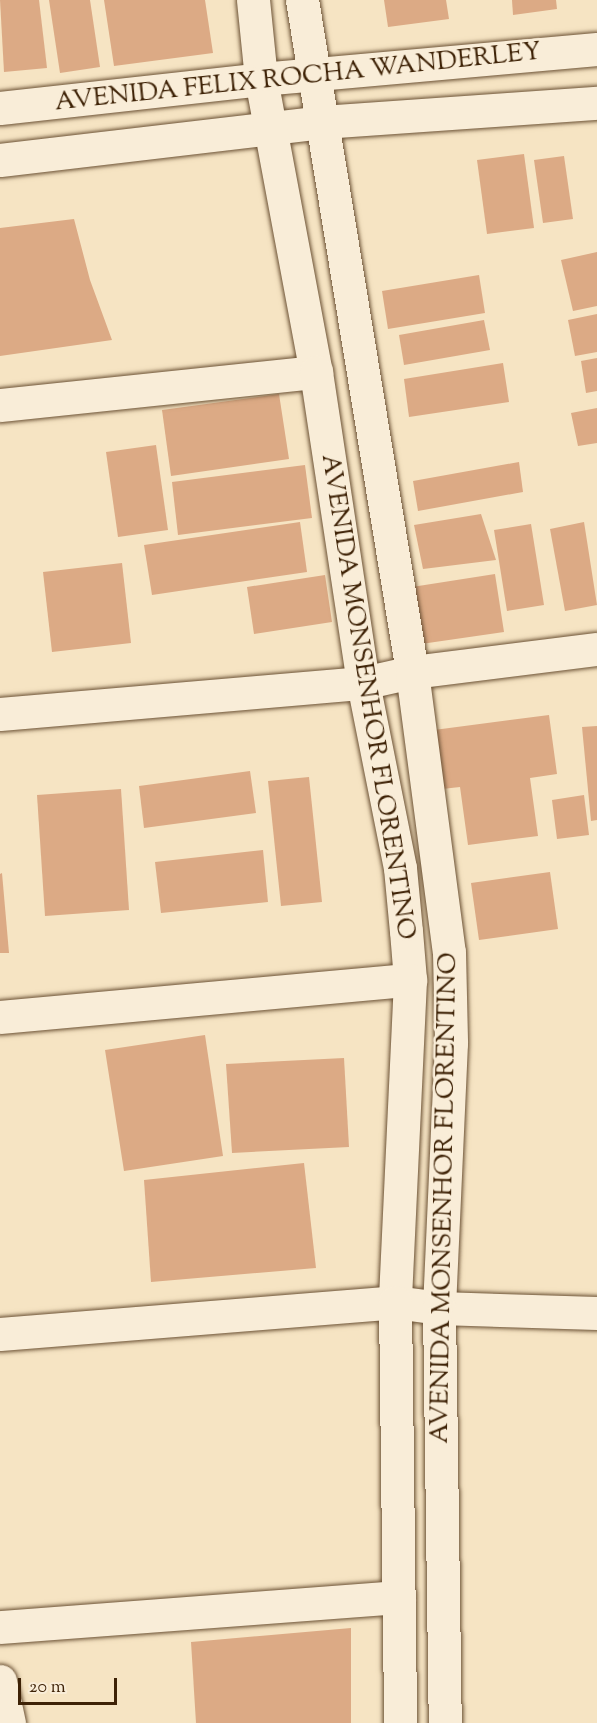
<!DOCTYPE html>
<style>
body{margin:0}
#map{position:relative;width:597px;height:1723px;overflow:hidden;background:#f6e4c3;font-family:"Sorts Mill Goudy",serif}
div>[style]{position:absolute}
.building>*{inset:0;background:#dcaa85}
.roads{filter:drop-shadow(0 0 2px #6c5235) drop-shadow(0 0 2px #6c5235)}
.minor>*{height:33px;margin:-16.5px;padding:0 16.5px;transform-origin:16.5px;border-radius:16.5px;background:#f9edd8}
.secondary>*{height:33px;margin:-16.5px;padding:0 16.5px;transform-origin:16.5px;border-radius:16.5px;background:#f9edd8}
span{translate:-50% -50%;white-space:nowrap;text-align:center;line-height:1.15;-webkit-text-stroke:5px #f9edd8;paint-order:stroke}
.street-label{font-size:26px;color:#3e2206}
.scale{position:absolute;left:18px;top:1678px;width:99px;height:27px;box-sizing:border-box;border:3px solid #3e2206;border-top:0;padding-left:8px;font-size:18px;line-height:21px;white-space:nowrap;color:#3e2206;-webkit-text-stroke:4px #f9edd8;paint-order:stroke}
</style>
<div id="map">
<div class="building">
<div style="clip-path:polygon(0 0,39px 0,47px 68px,4px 72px)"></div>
<div style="clip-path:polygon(49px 0,90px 0,100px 67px,60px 73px)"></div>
<div style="clip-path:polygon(104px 0,205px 0,213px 53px,114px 66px)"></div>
<div style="clip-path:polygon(384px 0,446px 0,449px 19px,388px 27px)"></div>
<div style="clip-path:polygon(512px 0,556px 0,557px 9px,513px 15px)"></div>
<div style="clip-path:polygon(524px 154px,534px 228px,487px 234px,477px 160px)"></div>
<div style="clip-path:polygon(564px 156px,573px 219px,543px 223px,534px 160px)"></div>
<div style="clip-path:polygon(74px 219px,90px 280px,112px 340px,0 356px,0 228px)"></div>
<div style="clip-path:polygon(597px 252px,597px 306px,573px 311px,561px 260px)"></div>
<div style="clip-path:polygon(479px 275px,485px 313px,388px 329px,382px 291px)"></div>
<div style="clip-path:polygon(597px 314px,597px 352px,575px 356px,568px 320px)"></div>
<div style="clip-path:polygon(484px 320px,490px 350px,404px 365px,399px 335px)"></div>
<div style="clip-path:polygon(597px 358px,597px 391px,586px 393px,581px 361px)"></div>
<div style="clip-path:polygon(503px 363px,509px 402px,409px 417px,404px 379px)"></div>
<div style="clip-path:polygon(279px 394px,289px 459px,171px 476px,162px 410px)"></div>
<div style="clip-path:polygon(597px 408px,597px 443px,578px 446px,571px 413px)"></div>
<div style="clip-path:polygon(156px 445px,168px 530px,118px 537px,106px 452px)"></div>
<div style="clip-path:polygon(519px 462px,523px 492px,418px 511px,413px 481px)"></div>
<div style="clip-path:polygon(305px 465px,312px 518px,178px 535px,172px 482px)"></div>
<div style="clip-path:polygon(481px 514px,496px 560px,423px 569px,414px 525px)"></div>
<div style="clip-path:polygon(300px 522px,307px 572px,152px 595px,144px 545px)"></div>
<div style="clip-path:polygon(584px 522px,597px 605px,565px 611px,550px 529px)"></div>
<div style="clip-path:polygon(531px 524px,544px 605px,507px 611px,494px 530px)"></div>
<div style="clip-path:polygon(122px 563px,131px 643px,52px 652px,43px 572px)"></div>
<div style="clip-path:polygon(495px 574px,504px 632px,421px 644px,412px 587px)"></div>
<div style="clip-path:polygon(325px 575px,332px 622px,254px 634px,247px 587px)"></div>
<div style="clip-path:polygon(549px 715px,557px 774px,530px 778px,538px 836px,468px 845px,460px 787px,442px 789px,434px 730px)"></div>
<div style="clip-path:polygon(597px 726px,597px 820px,591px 821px,582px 727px)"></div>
<div style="clip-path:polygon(250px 771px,256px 813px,144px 828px,139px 786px)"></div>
<div style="clip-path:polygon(309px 777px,322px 902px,281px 906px,268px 781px)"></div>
<div style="clip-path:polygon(121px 789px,129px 910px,45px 916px,37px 795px)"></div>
<div style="clip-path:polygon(584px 795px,589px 835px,557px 839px,552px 800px)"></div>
<div style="clip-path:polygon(263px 850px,268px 902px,161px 913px,155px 862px)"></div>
<div style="clip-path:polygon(550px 872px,558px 929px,479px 940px,471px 883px)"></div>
<div style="clip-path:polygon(2px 873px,9px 953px,0 953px,0 874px)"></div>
<div style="clip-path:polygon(205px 1035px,223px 1156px,124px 1171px,105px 1050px)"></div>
<div style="clip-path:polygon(344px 1058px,349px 1147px,232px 1153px,226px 1064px)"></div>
<div style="clip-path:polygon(304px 1163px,316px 1268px,151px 1282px,144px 1180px)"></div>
<div style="clip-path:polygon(351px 1628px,351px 1723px,196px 1723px,191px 1642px)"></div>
</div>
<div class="roads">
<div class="minor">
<div style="left:0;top:108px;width:263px;rotate:-6.3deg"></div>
<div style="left:261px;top:79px;width:337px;rotate:-5.1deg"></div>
<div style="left:0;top:160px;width:324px;rotate:-6.7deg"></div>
<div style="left:322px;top:122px;width:276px;rotate:-4deg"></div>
<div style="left:0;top:405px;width:318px;rotate:-6deg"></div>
<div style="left:0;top:714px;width:364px;rotate:-4.9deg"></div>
<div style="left:363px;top:683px;width:50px;rotate:-12.7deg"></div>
<div style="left:412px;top:672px;width:186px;rotate:-7.1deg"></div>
<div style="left:0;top:1017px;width:412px;rotate:-5.2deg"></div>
<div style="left:0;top:1334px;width:396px;rotate:-4.6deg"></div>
<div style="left:395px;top:1302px;width:44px;rotate:7.8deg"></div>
<div style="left:439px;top:1308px;width:158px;rotate:1.8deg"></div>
<div style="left:0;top:1627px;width:400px;rotate:-4.3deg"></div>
<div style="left:0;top:1681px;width:43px;rotate:77.9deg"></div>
</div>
<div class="secondary">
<div style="left:253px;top:0;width:79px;rotate:84.2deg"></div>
<div style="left:261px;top:79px;width:298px;rotate:79.4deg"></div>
<div style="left:316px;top:372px;width:315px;rotate:81.4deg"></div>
<div style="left:363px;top:683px;width:189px;rotate:78.7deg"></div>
<div style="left:400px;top:868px;width:63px;rotate:84.6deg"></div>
<div style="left:406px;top:931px;width:49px;rotate:85.3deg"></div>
<div style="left:410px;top:980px;width:322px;rotate:92.7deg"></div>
<div style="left:395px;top:1302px;width:421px;rotate:89.3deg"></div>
<div style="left:302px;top:0;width:681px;rotate:80.7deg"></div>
<div style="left:412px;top:672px;width:282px;rotate:82.5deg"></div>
<div style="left:449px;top:952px;width:91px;rotate:88.7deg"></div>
<div style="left:451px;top:1043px;width:265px;rotate:92.6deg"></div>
<div style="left:439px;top:1308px;width:415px;rotate:89.2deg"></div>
</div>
</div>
<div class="street-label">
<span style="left:298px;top:78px;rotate:-6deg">AVENIDA FELIX ROCHA WANDERLEY</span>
<span style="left:367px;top:697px;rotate:81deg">AVENIDA MONSENHOR FLORENTINO</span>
<span style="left:445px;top:1198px;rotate:-89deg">AVENIDA MONSENHOR FLORENTINO</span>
</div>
<div class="scale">20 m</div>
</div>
